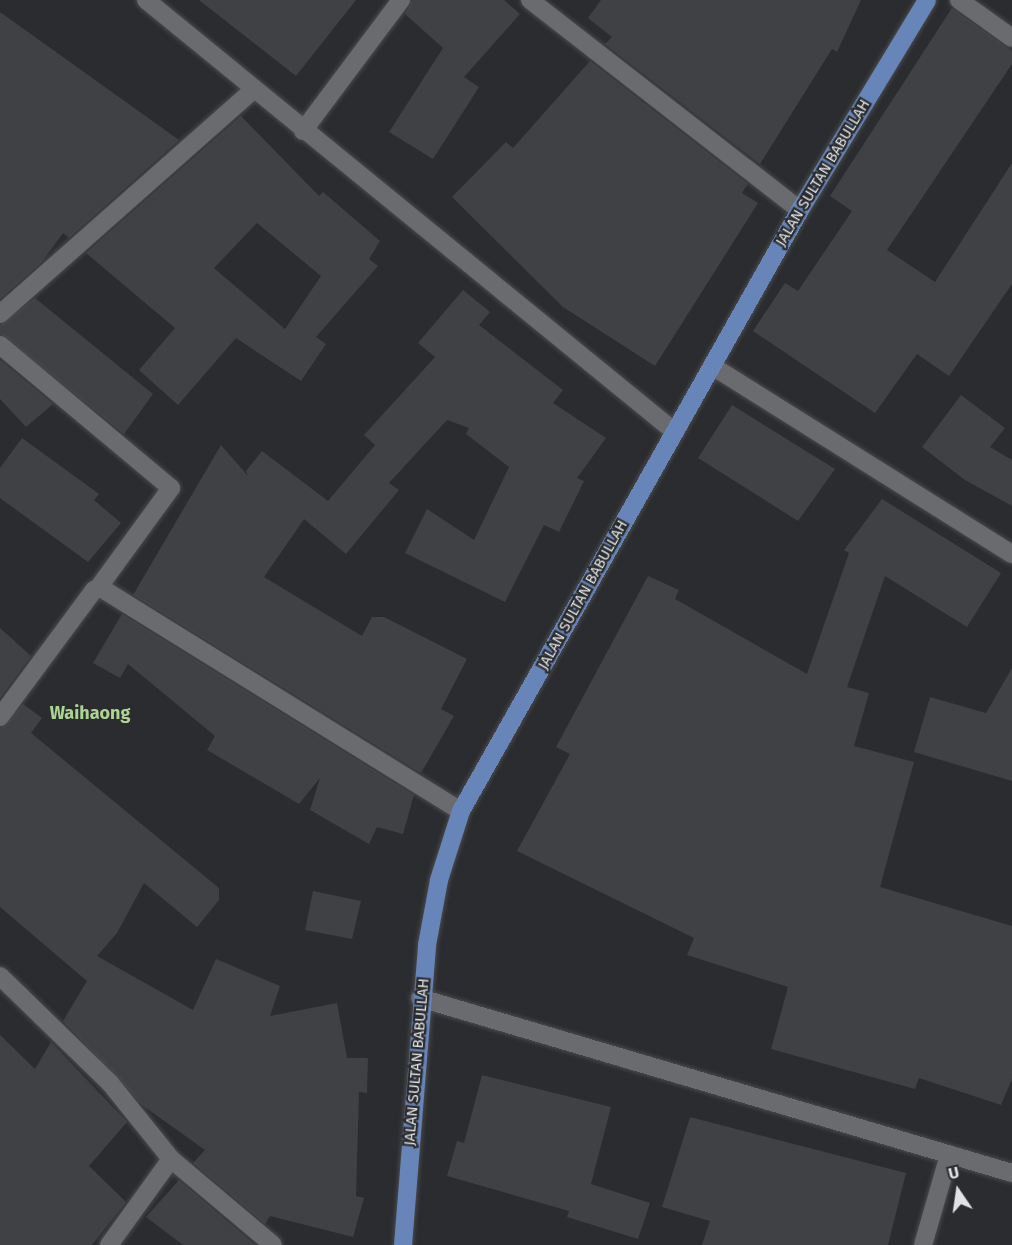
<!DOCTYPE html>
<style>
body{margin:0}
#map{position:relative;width:1012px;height:1245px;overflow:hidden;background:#2b2c2f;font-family:"Fira Sans",sans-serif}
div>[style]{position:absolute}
.building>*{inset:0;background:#404145}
.roads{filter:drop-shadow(0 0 2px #494a4d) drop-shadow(0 0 2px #494a4d)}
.minor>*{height:18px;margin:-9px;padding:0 9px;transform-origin:9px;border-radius:9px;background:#696b6f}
.major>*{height:18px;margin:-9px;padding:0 9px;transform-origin:9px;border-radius:9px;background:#6785b9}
span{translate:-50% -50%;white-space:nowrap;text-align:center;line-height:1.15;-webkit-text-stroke:4.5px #2b2c2f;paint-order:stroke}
.street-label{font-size:15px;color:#e1e2e4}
.quarter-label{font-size:18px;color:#acd592;font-weight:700}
.north{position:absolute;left:928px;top:1161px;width:60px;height:60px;-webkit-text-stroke:4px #2b2c2f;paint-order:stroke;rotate:347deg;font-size:16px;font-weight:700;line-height:24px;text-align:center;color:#e1e2e4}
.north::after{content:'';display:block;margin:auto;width:21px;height:27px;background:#e1e2e4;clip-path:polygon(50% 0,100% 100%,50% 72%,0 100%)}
</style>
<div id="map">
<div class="building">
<div style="clip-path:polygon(199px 0,356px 0,296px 76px)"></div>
<div style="clip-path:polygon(412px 0,504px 0,520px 14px,464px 77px,479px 87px,433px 159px,389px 132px,443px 48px,405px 14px)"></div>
<div style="clip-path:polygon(601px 0,861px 0,837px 52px,832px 49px,760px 164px,605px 44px,612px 37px,588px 18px)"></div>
<div style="clip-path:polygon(952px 8px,1012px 51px,1012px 64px,887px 250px,935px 282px,1012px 163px,1012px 284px,949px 376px,917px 354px,875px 413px,753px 331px,785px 283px,798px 291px,852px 211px,830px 196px)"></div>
<div style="clip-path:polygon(0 12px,179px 140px,69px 238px,63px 233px,42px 262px,0 299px)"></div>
<div style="clip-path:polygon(590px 61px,748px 184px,742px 193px,758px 203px,655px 366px,563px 307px,452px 197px,506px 142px,513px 148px)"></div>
<div style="clip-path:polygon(evenodd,241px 116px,319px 196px,323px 192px,380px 241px,369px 259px,378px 266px,316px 337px,326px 344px,301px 381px,236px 338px,178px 405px,139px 370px,175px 328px,86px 253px,241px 116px,257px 223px,321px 276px,285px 329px,214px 268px,257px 223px)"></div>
<div style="clip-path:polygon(463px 290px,490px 312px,479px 325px,563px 390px,553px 403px,606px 438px,577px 478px,584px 481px,559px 532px,544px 525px,505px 602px,405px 553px,427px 509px,474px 540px,509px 467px,466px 434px,469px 428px,447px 420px,389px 483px,399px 490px,346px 554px,304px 519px,264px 577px,362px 636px,372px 617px,384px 617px,467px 659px,441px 709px,454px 716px,421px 773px,133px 595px,221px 445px,248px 476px,246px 471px,262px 451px,328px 501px,375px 445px,364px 435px,435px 357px,418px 343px)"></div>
<div style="clip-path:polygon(35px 298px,153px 394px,124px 434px,0 334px,0 325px)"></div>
<div style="clip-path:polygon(0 360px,53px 404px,26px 427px,0 399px)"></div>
<div style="clip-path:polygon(961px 395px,1005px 428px,990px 447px,1012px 460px,1012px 506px,965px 480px,922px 447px)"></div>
<div style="clip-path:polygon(732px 405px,835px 469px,798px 521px,698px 458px)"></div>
<div style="clip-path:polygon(22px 438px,99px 494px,94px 500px,121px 523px,88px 562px,0 498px,0 468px)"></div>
<div style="clip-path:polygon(882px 499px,1001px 573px,967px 627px,885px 576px,847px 687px,869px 693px,854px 746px,914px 762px,880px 887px,1012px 926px,1012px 1079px,1001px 1105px,919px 1078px,915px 1089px,771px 1049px,788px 987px,687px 955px,694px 938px,517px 851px,570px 754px,556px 747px,648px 576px,679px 590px,675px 599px,807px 674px,849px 553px,844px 550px)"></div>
<div style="clip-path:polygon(122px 614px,414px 795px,403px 834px,377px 827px,369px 844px,310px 810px,320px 778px,299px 804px,207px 750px,215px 736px,128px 664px,120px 678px,93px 663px)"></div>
<div style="clip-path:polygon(0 628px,31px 656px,0 698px)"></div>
<div style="clip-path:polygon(1012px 668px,1012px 781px,914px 752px,930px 697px,986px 713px)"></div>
<div style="clip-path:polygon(23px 704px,42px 718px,31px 733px,219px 888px,219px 900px,197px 927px,144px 883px,117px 933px,97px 956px,193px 1010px,216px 959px,280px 986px,270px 1016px,337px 1003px,347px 1058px,368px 1058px,367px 1093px,359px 1092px,356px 1196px,364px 1198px,353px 1237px,270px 1216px,265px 1224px,193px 1163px,205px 1150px,142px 1105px,63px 1021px,87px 981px,0 907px,0 728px)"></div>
<div style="clip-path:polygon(313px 891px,361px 901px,352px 939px,305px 930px)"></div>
<div style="clip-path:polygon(0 1035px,35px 1069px,51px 1042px,127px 1122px,89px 1166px,126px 1202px,92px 1245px,0 1245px)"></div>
<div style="clip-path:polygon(482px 1075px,611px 1107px,591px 1184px,650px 1203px,638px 1239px,567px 1217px,569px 1211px,447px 1176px,457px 1141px,464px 1143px)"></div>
<div style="clip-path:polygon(690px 1117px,906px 1173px,888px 1245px,702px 1245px,710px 1221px,662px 1207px)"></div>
<div style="clip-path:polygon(179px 1180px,255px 1245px,183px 1245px,146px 1217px)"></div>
</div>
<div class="roads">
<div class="minor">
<div style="left:146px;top:0;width:683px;rotate:39.24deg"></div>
<div style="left:530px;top:0;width:342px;rotate:37.9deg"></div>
<div style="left:959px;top:0;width:65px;rotate:35.6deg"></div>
<div style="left:303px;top:131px;width:164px;rotate:-53.2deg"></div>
<div style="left:0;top:314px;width:338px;rotate:-41.5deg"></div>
<div style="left:0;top:345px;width:223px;rotate:39.9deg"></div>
<div style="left:171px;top:488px;width:124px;rotate:126.1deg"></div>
<div style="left:712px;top:366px;width:354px;rotate:32.1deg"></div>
<div style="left:0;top:717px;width:158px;rotate:-53.5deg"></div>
<div style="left:94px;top:590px;width:7px;rotate:-16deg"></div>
<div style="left:101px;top:588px;width:423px;rotate:31.8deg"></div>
<div style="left:0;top:976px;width:153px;rotate:44.2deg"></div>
<div style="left:110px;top:1083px;width:97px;rotate:51.2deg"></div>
<div style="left:171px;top:1159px;width:133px;rotate:40.1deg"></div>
<div style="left:420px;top:998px;width:617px;rotate:16.47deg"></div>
<div style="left:109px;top:1245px;width:106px;rotate:-54.2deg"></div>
<div style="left:923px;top:1245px;width:94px;rotate:-73.9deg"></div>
</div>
<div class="major">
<div style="left:403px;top:1245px;width:301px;rotate:-85.4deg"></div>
<div style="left:427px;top:945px;width:66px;rotate:-79.5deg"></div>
<div style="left:439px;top:880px;width:72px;rotate:-72.3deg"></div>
<div style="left:461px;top:811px;width:690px;rotate:-60.57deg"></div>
<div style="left:800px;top:210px;width:245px;rotate:-58.8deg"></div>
</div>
</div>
<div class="street-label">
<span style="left:823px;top:173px;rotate:-59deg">JALAN SULTAN BABULLAH</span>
<span style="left:583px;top:595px;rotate:-61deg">JALAN SULTAN BABULLAH</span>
<span style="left:417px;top:1062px;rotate:-85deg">JALAN SULTAN BABULLAH</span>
</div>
<div class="quarter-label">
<span style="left:90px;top:713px">Waihaong</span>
</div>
<div class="north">U</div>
</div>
